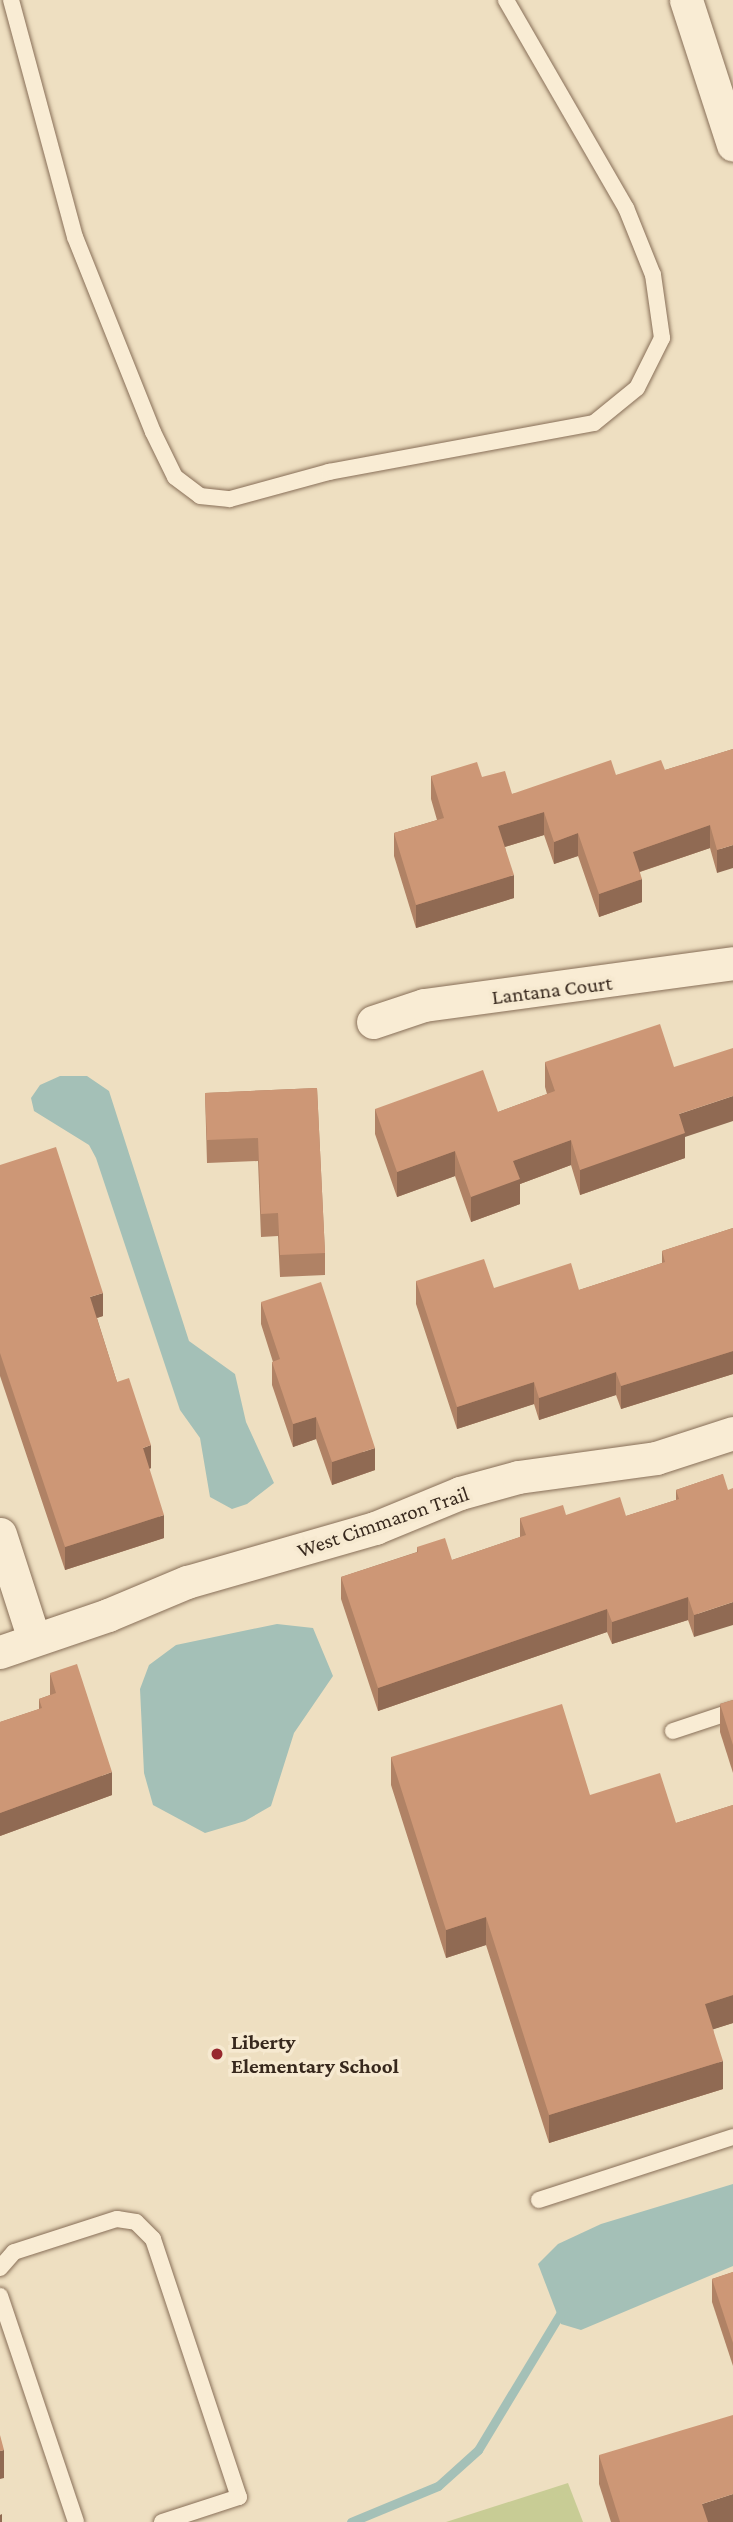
<!DOCTYPE html>
<style>
body{margin:0}
#map{position:relative;width:733px;height:2522px;overflow:hidden;background:#eedfc1;font-family:"Crimson Pro",serif}
div>[style]{position:absolute}
.green>*{inset:0;background:#c8cc95}
.water>*{inset:0;background:#a4c0b7}
.stream>*{height:9px;margin:-4.5px;padding:0 4.5px;transform-origin:4.5px;border-radius:4.5px;background:#a4c0b7}
.roads{filter:drop-shadow(0 0 2px #886f58) drop-shadow(0 0 2px #886f58)}
.lane>*{height:16px;margin:-8px;padding:0 8px;transform-origin:8px;border-radius:8px;background:#f9ecd4}
.street>*{height:33px;margin:-16.5px;padding:0 16.5px;transform-origin:16.5px;border-radius:16.5px;background:#f9ecd4}
.wall>*{inset:0;background:#b08265}
.shaded-wall>*{inset:0;background:#906a53}
.building>*{inset:0;background:#cd9776}
.dots>*{width:19px;height:19px;translate:-50% -50%;box-sizing:border-box;border:4px solid #f6e9d0;border-radius:50%}
span{translate:-50% -50%;white-space:nowrap;text-align:center;line-height:1.15;-webkit-text-stroke:7px #f6e9d0;paint-order:stroke}
.street-label{font-size:21px;color:#37281d}
.poi-label{font-size:21px;color:#37281d;font-weight:700}
.left{translate:0 -50%;text-align:left}
</style>
<div id="map">
<div class="green">
<div style="clip-path:polygon(568px 2483px,583px 2522px,446px 2522px)"></div>
</div>
<div class="water">
<div style="clip-path:polygon(60px 1076px,87px 1076px,109px 1091px,189px 1341px,235px 1374px,246px 1422px,274px 1483px,247px 1504px,232px 1509px,210px 1497px,200px 1438px,180px 1410px,96px 1158px,89px 1145px,34px 1111px,31px 1098px,40px 1085px)"></div>
<div style="clip-path:polygon(277px 1624px,313px 1628px,333px 1676px,294px 1733px,271px 1806px,245px 1821px,205px 1833px,153px 1805px,144px 1773px,140px 1689px,149px 1665px,176px 1645px)"></div>
<div style="clip-path:polygon(733px 2184px,733px 2266px,581px 2330px,561px 2324px,538px 2264px,558px 2244px,601px 2224px)"></div>
</div>
<div class="stream">
<div style="left:351px;top:2522px;width:94px;rotate:-22.5deg"></div>
<div style="left:438px;top:2486px;width:54px;rotate:-42deg"></div>
<div style="left:478px;top:2450px;width:165px;rotate:-58.9deg"></div>
</div>
<div class="roads">
<div class="lane">
<div style="left:11px;top:0;width:245px;rotate:74.9deg"></div>
<div style="left:75px;top:237px;width:210px;rotate:68.2deg"></div>
<div style="left:153px;top:432px;width:50px;rotate:63.9deg"></div>
<div style="left:175px;top:477px;width:31px;rotate:37deg"></div>
<div style="left:200px;top:496px;width:30px;rotate:6deg"></div>
<div style="left:230px;top:499px;width:103px;rotate:-15.3deg"></div>
<div style="left:329px;top:472px;width:269px;rotate:-10.5deg"></div>
<div style="left:594px;top:423px;width:55px;rotate:-39.1deg"></div>
<div style="left:637px;top:388px;width:56px;rotate:-63.4deg"></div>
<div style="left:662px;top:338px;width:64px;rotate:-98.1deg"></div>
<div style="left:653px;top:275px;width:72px;rotate:-111.9deg"></div>
<div style="left:626px;top:208px;width:240px;rotate:-120deg"></div>
<div style="left:673px;top:1731px;width:63px;rotate:-18.4deg"></div>
<div style="left:539px;top:2200px;width:204px;rotate:-18deg"></div>
<div style="left:0;top:2268px;width:21px;rotate:-49deg"></div>
<div style="left:14px;top:2252px;width:108px;rotate:-17.8deg"></div>
<div style="left:117px;top:2219px;width:19px;rotate:9deg"></div>
<div style="left:136px;top:2222px;width:24px;rotate:45deg"></div>
<div style="left:153px;top:2239px;width:272px;rotate:71.6deg"></div>
<div style="left:239px;top:2497px;width:81px;rotate:162deg"></div>
<div style="left:0;top:2296px;width:238px;rotate:71.4deg"></div>
</div>
<div class="street">
<div style="left:686px;top:0;width:152px;rotate:72deg"></div>
<div style="left:373px;top:1022px;width:54px;rotate:-18.4deg"></div>
<div style="left:424px;top:1005px;width:312px;rotate:-7.7deg"></div>
<div style="left:0;top:1534px;width:110px;rotate:72.1deg"></div>
<div style="left:0;top:1652px;width:114px;rotate:-18.9deg"></div>
<div style="left:108px;top:1615px;width:86px;rotate:-22.7deg"></div>
<div style="left:187px;top:1582px;width:196px;rotate:-16deg"></div>
<div style="left:375px;top:1528px;width:92px;rotate:-22.4deg"></div>
<div style="left:460px;top:1493px;width:60px;rotate:-15.4deg"></div>
<div style="left:518px;top:1477px;width:139px;rotate:-7.8deg"></div>
<div style="left:656px;top:1458px;width:81px;rotate:-18deg"></div>
</div>
</div>
<div class="wall">
<div style="clip-path:polygon(733px 749px,717px 873px,710px 848px,640px 872px,642px 902px,599px 917px,578px 856px,554px 864px,544px 835px,505px 847px,514px 898px,416px 928px,394px 856px,394px 833px,437px 820px,431px 799px,431px 776px,482px 777px,512px 794px,616px 775px,665px 770px)"></div>
<div style="clip-path:polygon(545px 1062px,685px 1137px,685px 1158px,580px 1195px,571px 1165px,520px 1184px,520px 1204px,471px 1222px,455px 1176px,397px 1197px,375px 1134px,375px 1109px,498px 1112px,547px 1094px,545px 1087px)"></div>
<div style="clip-path:polygon(317px 1088px,325px 1253px,325px 1275px,280px 1277px,278px 1236px,261px 1237px,258px 1161px,207px 1163px,205px 1093px)"></div>
<div style="clip-path:polygon(0 1165px,103px 1316px,97px 1318px,117px 1382px,151px 1468px,149px 1469px,164px 1538px,65px 1570px,0 1376px)"></div>
<div style="clip-path:polygon(733px 1228px,733px 1374px,621px 1409px,616px 1395px,539px 1420px,534px 1404px,457px 1429px,416px 1304px,416px 1281px,494px 1288px,579px 1290px,662px 1263px,662px 1251px)"></div>
<div style="clip-path:polygon(261px 1302px,375px 1470px,332px 1485px,316px 1439px,293px 1447px,272px 1385px,272px 1362px,273px 1362px,261px 1324px)"></div>
<div style="clip-path:polygon(723px 1474px,694px 1637px,688px 1620px,612px 1644px,607px 1632px,378px 1711px,341px 1599px,341px 1577px,417px 1552px,417px 1547px,452px 1560px,520px 1537px,520px 1518px,566px 1515px,626px 1516px,676px 1500px,676px 1490px)"></div>
<div style="clip-path:polygon(50px 1673px,112px 1795px,0 1836px,0 1722px,39px 1709px,39px 1699px,50px 1695px)"></div>
<div style="clip-path:polygon(733px 1700px,733px 1773px,720px 1732px,720px 1704px)"></div>
<div style="clip-path:polygon(391px 1757px,590px 1795px,676px 1823px,733px 1805px,733px 2023px,713px 2029px,723px 2089px,549px 2143px,486px 1945px,446px 1958px,391px 1785px)"></div>
<div style="clip-path:polygon(733px 2272px,733px 2366px,712px 2302px,712px 2279px)"></div>
<div style="clip-path:polygon(599px 2455px,733px 2522px,611px 2522px,599px 2484px)"></div>
</div>
<div class="shaded-wall">
<div style="clip-path:polygon(544px 812px,544px 835px,498px 849px,498px 826px)"></div>
<div style="clip-path:polygon(710px 825px,710px 848px,633px 874px,633px 852px)"></div>
<div style="clip-path:polygon(578px 833px,578px 856px,554px 864px,554px 842px)"></div>
<div style="clip-path:polygon(733px 845px,733px 868px,717px 873px,717px 850px)"></div>
<div style="clip-path:polygon(514px 875px,514px 898px,416px 928px,416px 905px)"></div>
<div style="clip-path:polygon(642px 879px,642px 902px,599px 917px,599px 894px)"></div>
<div style="clip-path:polygon(733px 1096px,733px 1121px,685px 1137px,685px 1158px,580px 1195px,580px 1170px,679px 1114px)"></div>
<div style="clip-path:polygon(571px 1140px,571px 1165px,520px 1184px,520px 1204px,471px 1222px,471px 1197px,513px 1161px)"></div>
<div style="clip-path:polygon(455px 1151px,455px 1176px,397px 1197px,397px 1172px)"></div>
<div style="clip-path:polygon(103px 1293px,103px 1316px,90px 1320px,90px 1297px)"></div>
<div style="clip-path:polygon(733px 1351px,733px 1374px,621px 1409px,621px 1386px)"></div>
<div style="clip-path:polygon(616px 1372px,616px 1395px,539px 1420px,539px 1398px)"></div>
<div style="clip-path:polygon(534px 1382px,534px 1404px,457px 1429px,457px 1407px)"></div>
<div style="clip-path:polygon(316px 1417px,316px 1439px,293px 1447px,293px 1424px)"></div>
<div style="clip-path:polygon(151px 1445px,151px 1468px,143px 1471px,143px 1448px)"></div>
<div style="clip-path:polygon(375px 1448px,375px 1470px,332px 1485px,332px 1462px)"></div>
<div style="clip-path:polygon(164px 1515px,164px 1538px,65px 1570px,65px 1547px)"></div>
<div style="clip-path:polygon(688px 1597px,688px 1620px,612px 1644px,612px 1622px)"></div>
<div style="clip-path:polygon(733px 1602px,733px 1625px,694px 1637px,694px 1615px)"></div>
<div style="clip-path:polygon(607px 1609px,607px 1632px,378px 1711px,378px 1688px)"></div>
<div style="clip-path:polygon(112px 1772px,112px 1795px,0 1836px,0 1813px)"></div>
<div style="clip-path:polygon(486px 1917px,486px 1945px,446px 1958px,446px 1930px)"></div>
<div style="clip-path:polygon(733px 1995px,733px 2023px,705px 2032px,705px 2004px)"></div>
<div style="clip-path:polygon(723px 2061px,723px 2089px,549px 2143px,549px 2115px)"></div>
<div style="clip-path:polygon(4px 2450px,4px 2478px,0 2479px,0 2451px)"></div>
<div style="clip-path:polygon(733px 2494px,733px 2522px,702px 2522px,702px 2504px)"></div>
<div style="clip-path:polygon(2px 2514px,2px 2522px,0 2522px,0 2515px)"></div>
</div>
<div class="building">
<div style="clip-path:polygon(733px 749px,733px 845px,717px 850px,710px 825px,633px 852px,642px 879px,599px 894px,578px 833px,554px 842px,544px 812px,498px 826px,514px 875px,416px 905px,394px 833px,444px 818px,431px 776px,477px 762px,482px 777px,505px 771px,512px 794px,611px 760px,616px 775px,661px 760px,665px 770px)"></div>
<div style="clip-path:polygon(660px 1024px,674px 1067px,733px 1048px,733px 1096px,679px 1114px,685px 1133px,580px 1170px,571px 1140px,513px 1161px,520px 1179px,471px 1197px,455px 1151px,397px 1172px,375px 1109px,483px 1070px,498px 1112px,555px 1091px,545px 1062px)"></div>
<div style="clip-path:polygon(317px 1088px,325px 1253px,280px 1255px,278px 1213px,261px 1214px,258px 1138px,207px 1140px,205px 1093px)"></div>
<div style="clip-path:polygon(56px 1147px,103px 1293px,90px 1297px,117px 1382px,129px 1378px,151px 1445px,143px 1448px,164px 1515px,65px 1547px,0 1353px,0 1165px)"></div>
<div style="clip-path:polygon(733px 1228px,733px 1351px,621px 1386px,616px 1372px,539px 1398px,534px 1382px,457px 1407px,416px 1281px,484px 1259px,494px 1288px,571px 1263px,579px 1290px,665px 1262px,662px 1251px)"></div>
<div style="clip-path:polygon(321px 1282px,375px 1448px,332px 1462px,316px 1417px,293px 1424px,272px 1362px,280px 1359px,261px 1302px)"></div>
<div style="clip-path:polygon(723px 1474px,728px 1490px,733px 1488px,733px 1602px,694px 1615px,688px 1597px,612px 1622px,607px 1609px,378px 1688px,341px 1577px,418px 1552px,417px 1547px,445px 1538px,452px 1560px,526px 1535px,520px 1518px,563px 1505px,566px 1515px,620px 1497px,626px 1516px,679px 1499px,676px 1490px)"></div>
<div style="clip-path:polygon(77px 1664px,112px 1772px,0 1813px,0 1722px,42px 1708px,39px 1699px,56px 1693px,50px 1673px)"></div>
<div style="clip-path:polygon(733px 1700px,733px 1745px,720px 1704px)"></div>
<div style="clip-path:polygon(562px 1704px,590px 1795px,660px 1773px,676px 1823px,733px 1805px,733px 1995px,705px 2004px,723px 2061px,549px 2115px,486px 1917px,446px 1930px,391px 1757px)"></div>
<div style="clip-path:polygon(733px 2272px,733px 2343px,712px 2279px)"></div>
<div style="clip-path:polygon(733px 2415px,733px 2494px,702px 2504px,708px 2522px,620px 2522px,599px 2455px)"></div>
<div style="clip-path:polygon(0 2435px,4px 2450px,0 2451px)"></div>
</div>
<div class="dots">
<div style="left:217px;top:2054px;background:#97282e"></div>
</div>
<div class="street-label">
<span style="left:552px;top:990px;rotate:-7deg">Lantana Court</span>
<span style="left:383px;top:1522px;rotate:-19deg">West Cimmaron Trail</span>
</div>
<div class="poi-label">
<span class="left" style="left:231px;top:2054px">Liberty<br>Elementary School</span>
</div>
</div>
